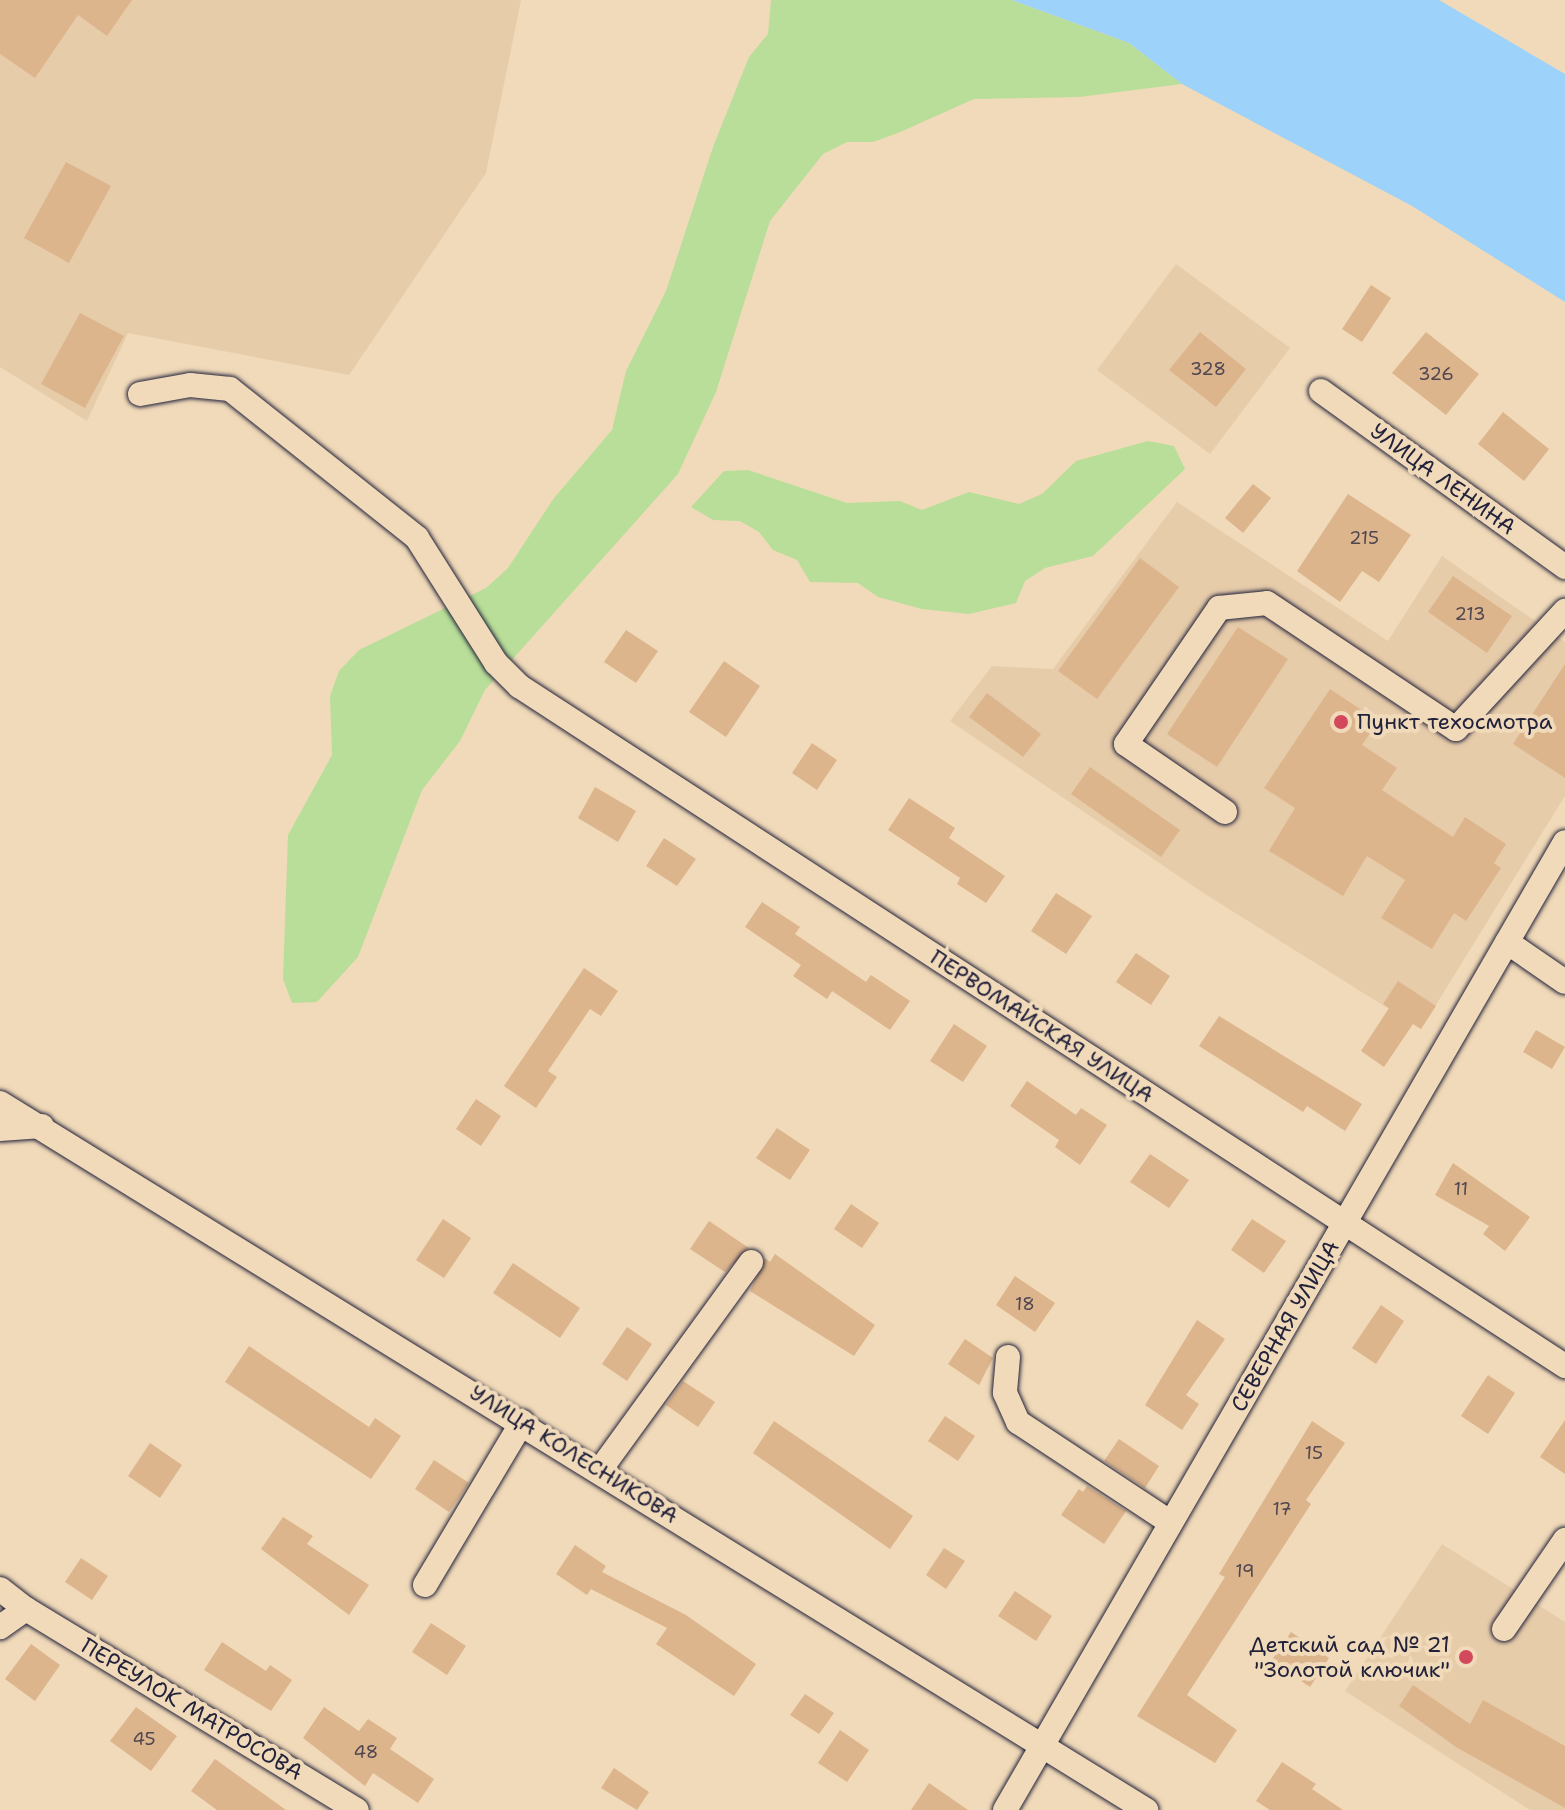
<!DOCTYPE html>
<meta charset="utf-8">
<style>
body{margin:0}
#map{position:relative;width:1565px;height:1810px;overflow:hidden;background:#f1dab9;font-family:"Shantell Sans",sans-serif}
div>[style]{position:absolute}
.built>*{inset:0;background:#e7ccaa}
.green>*{inset:0;background:#b8de99}
.water>*{inset:0;background:#9dd2fb}
.building>*{inset:0;background:#dcb58d}
.roads{filter:drop-shadow(0 0 2px #22223b) drop-shadow(0 0 2px #22223b)}
.minor>*{height:24px;margin:-12px;padding:0 12px;transform-origin:12px;border-radius:12px;background:#f1dab9}
.dots>*{width:22px;height:22px;translate:-50% -50%;box-sizing:border-box;border:4px solid #f1dab9;border-radius:50%}
span{translate:-50% -50%;white-space:nowrap;text-align:center;line-height:1.15;-webkit-text-stroke:8px #f1dab9;paint-order:stroke}
.number-label{font-size:18px;color:#504750}
.number-label span{-webkit-text-stroke-width:0}
.street-label{font-size:22px;color:#22223b}
.poi-label{font-size:22px;color:#22223b}
.left{translate:0 -50%;text-align:left}
.right{translate:-100% -50%;text-align:right}
</style>
<div id="map">
<div class="built">
<div style="clip-path:polygon(0 0,521px 0,486px 173px,349px 375px,128px 333px,87px 421px,0 367px)"></div>
<div style="clip-path:polygon(1176px 264px,1290px 348px,1210px 454px,1097px 370px)"></div>
<div style="clip-path:polygon(1177px 502px,1388px 641px,1442px 556px,1565px 642px,1565px 796px,1421px 1029px,1205px 894px,950px 721px,992px 666px,1053px 669px)"></div>
<div style="clip-path:polygon(1442px 1544px,1565px 1622px,1565px 1810px,1530px 1810px,1345px 1691px)"></div>
</div>
<div class="green">
<div style="clip-path:polygon(771px 0,1012px 0,1129px 43px,1182px 84px,1079px 97px,974px 99px,898px 133px,873px 142px,847px 142px,823px 154px,770px 221px,716px 392px,678px 474px,485px 690px,460px 741px,422px 790px,358px 957px,317px 1002px,292px 1003px,283px 979px,288px 835px,332px 755px,330px 696px,339px 671px,359px 650px,486px 588px,508px 568px,554px 498px,612px 430px,626px 371px,666px 291px,713px 147px,749px 57px,768px 34px)"></div>
<div style="clip-path:polygon(1148px 441px,1174px 446px,1185px 469px,1093px 556px,1045px 568px,1025px 581px,1016px 603px,969px 614px,922px 609px,878px 597px,858px 583px,810px 582px,797px 560px,773px 550px,759px 532px,740px 521px,713px 520px,691px 507px,724px 471px,748px 470px,847px 503px,900px 501px,922px 510px,969px 492px,1019px 504px,1042px 494px,1076px 461px)"></div>
</div>
<div class="water">
<div style="clip-path:polygon(1012px 0,1439px 0,1565px 74px,1565px 302px,1412px 206px,1182px 84px,1129px 43px)"></div>
</div>
<div class="building">
<div style="clip-path:polygon(0 0,132px 0,107px 36px,78px 15px,35px 78px,0 54px)"></div>
<div style="clip-path:polygon(66px 162px,111px 186px,69px 263px,24px 238px)"></div>
<div style="clip-path:polygon(1371px 285px,1391px 298px,1362px 342px,1342px 329px)"></div>
<div style="clip-path:polygon(80px 313px,124px 336px,85px 408px,41px 384px)"></div>
<div style="clip-path:polygon(1200px 332px,1246px 369px,1216px 407px,1169px 370px)"></div>
<div style="clip-path:polygon(1426px 332px,1479px 374px,1446px 415px,1392px 373px)"></div>
<div style="clip-path:polygon(1503px 412px,1549px 449px,1524px 481px,1478px 444px)"></div>
<div style="clip-path:polygon(1253px 484px,1271px 498px,1243px 533px,1225px 518px)"></div>
<div style="clip-path:polygon(1348px 494px,1411px 535px,1379px 582px,1362px 571px,1340px 602px,1297px 571px)"></div>
<div style="clip-path:polygon(1140px 558px,1179px 587px,1097px 699px,1058px 671px)"></div>
<div style="clip-path:polygon(1453px 576px,1512px 616px,1487px 653px,1428px 612px)"></div>
<div style="clip-path:polygon(1238px 627px,1288px 659px,1217px 767px,1167px 734px)"></div>
<div style="clip-path:polygon(626px 630px,658px 651px,636px 683px,604px 662px)"></div>
<div style="clip-path:polygon(724px 661px,760px 686px,726px 737px,689px 712px)"></div>
<div style="clip-path:polygon(1565px 664px,1565px 778px,1513px 744px)"></div>
<div style="clip-path:polygon(1330px 689px,1378px 721px,1362px 745px,1397px 768px,1382px 790px,1453px 837px,1465px 817px,1506px 844px,1494px 863px,1501px 868px,1466px 921px,1454px 913px,1432px 949px,1381px 918px,1405px 880px,1367px 856px,1343px 896px,1269px 851px,1295px 808px,1264px 788px)"></div>
<div style="clip-path:polygon(987px 693px,1041px 734px,1023px 757px,969px 717px)"></div>
<div style="clip-path:polygon(812px 743px,837px 760px,817px 790px,792px 773px)"></div>
<div style="clip-path:polygon(1090px 767px,1180px 830px,1161px 857px,1071px 794px)"></div>
<div style="clip-path:polygon(595px 787px,636px 811px,618px 842px,578px 818px)"></div>
<div style="clip-path:polygon(909px 798px,955px 828px,949px 838px,1005px 876px,986px 903px,957px 884px,960px 878px,888px 830px)"></div>
<div style="clip-path:polygon(664px 838px,696px 859px,677px 886px,646px 866px)"></div>
<div style="clip-path:polygon(1056px 893px,1092px 916px,1066px 954px,1031px 931px)"></div>
<div style="clip-path:polygon(762px 902px,800px 927px,795px 934px,866px 982px,871px 975px,910px 1001px,890px 1030px,832px 991px,827px 999px,793px 976px,801px 965px,745px 927px)"></div>
<div style="clip-path:polygon(1136px 953px,1170px 976px,1151px 1005px,1116px 982px)"></div>
<div style="clip-path:polygon(584px 968px,618px 991px,601px 1016px,590px 1009px,548px 1071px,557px 1077px,536px 1108px,504px 1086px)"></div>
<div style="clip-path:polygon(1398px 981px,1436px 1006px,1421px 1029px,1413px 1024px,1384px 1067px,1361px 1051px,1389px 1008px,1383px 1004px)"></div>
<div style="clip-path:polygon(1219px 1016px,1362px 1104px,1345px 1131px,1307px 1106px,1303px 1112px,1199px 1046px)"></div>
<div style="clip-path:polygon(954px 1024px,987px 1046px,963px 1082px,930px 1061px)"></div>
<div style="clip-path:polygon(1536px 1030px,1565px 1047px,1552px 1069px,1523px 1052px)"></div>
<div style="clip-path:polygon(1027px 1081px,1076px 1115px,1081px 1108px,1107px 1125px,1080px 1165px,1055px 1147px,1059px 1140px,1010px 1106px)"></div>
<div style="clip-path:polygon(476px 1099px,501px 1116px,481px 1146px,456px 1129px)"></div>
<div style="clip-path:polygon(777px 1128px,810px 1150px,790px 1180px,756px 1158px)"></div>
<div style="clip-path:polygon(1150px 1154px,1189px 1180px,1169px 1208px,1130px 1182px)"></div>
<div style="clip-path:polygon(1453px 1163px,1530px 1217px,1505px 1251px,1483px 1234px,1489px 1226px,1435px 1195px)"></div>
<div style="clip-path:polygon(851px 1204px,879px 1223px,862px 1248px,834px 1229px)"></div>
<div style="clip-path:polygon(443px 1219px,471px 1238px,444px 1278px,416px 1260px)"></div>
<div style="clip-path:polygon(1252px 1219px,1286px 1241px,1264px 1273px,1231px 1250px)"></div>
<div style="clip-path:polygon(709px 1221px,749px 1248px,725px 1272px,690px 1249px)"></div>
<div style="clip-path:polygon(775px 1254px,875px 1325px,854px 1356px,750px 1291px,765px 1258px,770px 1262px)"></div>
<div style="clip-path:polygon(513px 1263px,580px 1308px,560px 1338px,493px 1293px)"></div>
<div style="clip-path:polygon(1015px 1276px,1055px 1303px,1035px 1332px,996px 1305px)"></div>
<div style="clip-path:polygon(1381px 1305px,1404px 1321px,1376px 1364px,1352px 1348px)"></div>
<div style="clip-path:polygon(1197px 1320px,1225px 1339px,1186px 1395px,1199px 1404px,1182px 1430px,1145px 1405px)"></div>
<div style="clip-path:polygon(627px 1327px,652px 1344px,627px 1381px,602px 1364px)"></div>
<div style="clip-path:polygon(965px 1339px,993px 1358px,979px 1385px,948px 1364px)"></div>
<div style="clip-path:polygon(249px 1346px,369px 1427px,375px 1418px,401px 1436px,371px 1479px,225px 1382px)"></div>
<div style="clip-path:polygon(1488px 1375px,1515px 1393px,1488px 1434px,1461px 1416px)"></div>
<div style="clip-path:polygon(683px 1381px,715px 1402px,698px 1427px,666px 1405px)"></div>
<div style="clip-path:polygon(945px 1416px,975px 1436px,958px 1461px,928px 1441px)"></div>
<div style="clip-path:polygon(1565px 1420px,1565px 1474px,1540px 1457px)"></div>
<div style="clip-path:polygon(774px 1421px,913px 1516px,890px 1549px,753px 1453px)"></div>
<div style="clip-path:polygon(1312px 1421px,1345px 1443px,1306px 1500px,1311px 1504px,1187px 1695px,1237px 1730px,1215px 1763px,1137px 1716px,1225px 1577px,1219px 1574px)"></div>
<div style="clip-path:polygon(1119px 1439px,1159px 1466px,1145px 1488px,1104px 1461px)"></div>
<div style="clip-path:polygon(150px 1443px,182px 1465px,160px 1498px,128px 1476px)"></div>
<div style="clip-path:polygon(434px 1460px,469px 1483px,449px 1512px,415px 1489px)"></div>
<div style="clip-path:polygon(1087px 1486px,1126px 1511px,1104px 1544px,1061px 1515px,1079px 1489px,1083px 1492px)"></div>
<div style="clip-path:polygon(283px 1517px,313px 1536px,307px 1544px,369px 1585px,349px 1615px,261px 1549px)"></div>
<div style="clip-path:polygon(575px 1545px,606px 1566px,602px 1572px,686px 1615px,756px 1664px,734px 1696px,656px 1644px,667px 1628px,591px 1589px,587px 1595px,556px 1574px)"></div>
<div style="clip-path:polygon(944px 1548px,965px 1561px,946px 1589px,926px 1575px)"></div>
<div style="clip-path:polygon(81px 1558px,108px 1576px,92px 1600px,65px 1582px)"></div>
<div style="clip-path:polygon(1015px 1591px,1052px 1616px,1036px 1641px,998px 1616px)"></div>
<div style="clip-path:polygon(431px 1623px,466px 1646px,447px 1675px,412px 1652px)"></div>
<div style="clip-path:polygon(1291px 1632px,1329px 1658px,1310px 1687px,1271px 1661px)"></div>
<div style="clip-path:polygon(222px 1642px,266px 1671px,270px 1665px,292px 1680px,271px 1711px,204px 1670px)"></div>
<div style="clip-path:polygon(31px 1644px,60px 1665px,35px 1701px,5px 1679px)"></div>
<div style="clip-path:polygon(1413px 1685px,1470px 1724px,1483px 1700px,1565px 1746px,1565px 1808px,1456px 1747px,1399px 1706px)"></div>
<div style="clip-path:polygon(805px 1694px,834px 1713px,819px 1734px,790px 1715px)"></div>
<div style="clip-path:polygon(136px 1707px,177px 1736px,151px 1771px,110px 1741px)"></div>
<div style="clip-path:polygon(324px 1707px,359px 1731px,368px 1719px,397px 1738px,390px 1749px,434px 1779px,418px 1803px,373px 1773px,365px 1786px,303px 1738px)"></div>
<div style="clip-path:polygon(840px 1730px,869px 1750px,847px 1782px,818px 1763px)"></div>
<div style="clip-path:polygon(215px 1759px,286px 1810px,217px 1810px,191px 1791px)"></div>
<div style="clip-path:polygon(1282px 1762px,1316px 1784px,1312px 1789px,1343px 1810px,1270px 1810px,1256px 1801px)"></div>
<div style="clip-path:polygon(614px 1768px,649px 1792px,637px 1810px,601px 1788px)"></div>
<div style="clip-path:polygon(929px 1783px,968px 1810px,911px 1810px)"></div>
</div>
<div class="roads">
<div class="minor">
<div style="left:1321px;top:391px;width:301px;rotate:35.8deg"></div>
<div style="left:140px;top:394px;width:51px;rotate:-10.2deg"></div>
<div style="left:190px;top:385px;width:40px;rotate:5.7deg"></div>
<div style="left:230px;top:389px;width:239px;rotate:38.5deg"></div>
<div style="left:417px;top:538px;width:148px;rotate:57.7deg"></div>
<div style="left:496px;top:663px;width:33px;rotate:45deg"></div>
<div style="left:519px;top:686px;width:1248px;rotate:33.03deg"></div>
<div style="left:1225px;top:812px;width:120px;rotate:-145.5deg"></div>
<div style="left:1126px;top:744px;width:165px;rotate:-55.6deg"></div>
<div style="left:1219px;top:608px;width:48px;rotate:-5.9deg"></div>
<div style="left:1267px;top:603px;width:227px;rotate:33.7deg"></div>
<div style="left:1456px;top:729px;width:161px;rotate:-47.3deg"></div>
<div style="left:1507px;top:942px;width:70px;rotate:34.6deg"></div>
<div style="left:0;top:1103px;width:1347px;rotate:31.67deg"></div>
<div style="left:0;top:1129px;width:42px;rotate:-4.1deg"></div>
<div style="left:1008px;top:1357px;width:36px;rotate:95deg"></div>
<div style="left:1005px;top:1393px;width:32px;rotate:66deg"></div>
<div style="left:1018px;top:1422px;width:183px;rotate:33.4deg"></div>
<div style="left:600px;top:1470px;width:257px;rotate:-54deg"></div>
<div style="left:425px;top:1585px;width:190px;rotate:-59.2deg"></div>
<div style="left:0;top:1589px;width:33px;rotate:38deg"></div>
<div style="left:26px;top:1609px;width:32px;rotate:145deg"></div>
<div style="left:26px;top:1609px;width:387px;rotate:31.3deg"></div>
<div style="left:1504px;top:1629px;width:108px;rotate:-55.6deg"></div>
<div style="left:1005px;top:1810px;width:1118px;rotate:-59.95deg"></div>
</div>
</div>
<div class="dots">
<div style="left:1341px;top:722px;background:#d1495b"></div>
<div style="left:1466px;top:1657px;background:#d1495b"></div>
</div>
<div class="number-label">
<span style="left:1208px;top:369px">328</span>
<span style="left:1436px;top:374px">326</span>
<span style="left:1364px;top:538px">215</span>
<span style="left:1470px;top:614px">213</span>
<span style="left:1461px;top:1189px">11</span>
<span style="left:1025px;top:1304px">18</span>
<span style="left:1314px;top:1453px">15</span>
<span style="left:1282px;top:1509px">17</span>
<span style="left:1245px;top:1571px">19</span>
<span style="left:144px;top:1739px">45</span>
<span style="left:366px;top:1752px">48</span>
</div>
<div class="street-label">
<span style="left:1443px;top:479px;rotate:36deg">УЛИЦА ЛЕНИНА</span>
<span style="left:1042px;top:1026px;rotate:33deg">ПЕРВОМАЙСКАЯ УЛИЦА</span>
<span style="left:1285px;top:1326px;rotate:-60deg">СЕВЕРНАЯ УЛИЦА</span>
<span style="left:574px;top:1454px;rotate:32deg">УЛИЦА КОЛЕСНИКОВА</span>
<span style="left:192px;top:1709px;rotate:31deg">ПЕРЕУЛОК МАТРОСОВА</span>
</div>
<div class="poi-label">
<span class="left" style="left:1357px;top:722px">Пункт техосмотра</span>
<span class="right" style="left:1450px;top:1657px">Детский сад № 21<br>"Золотой ключик"</span>
</div>
</div>
